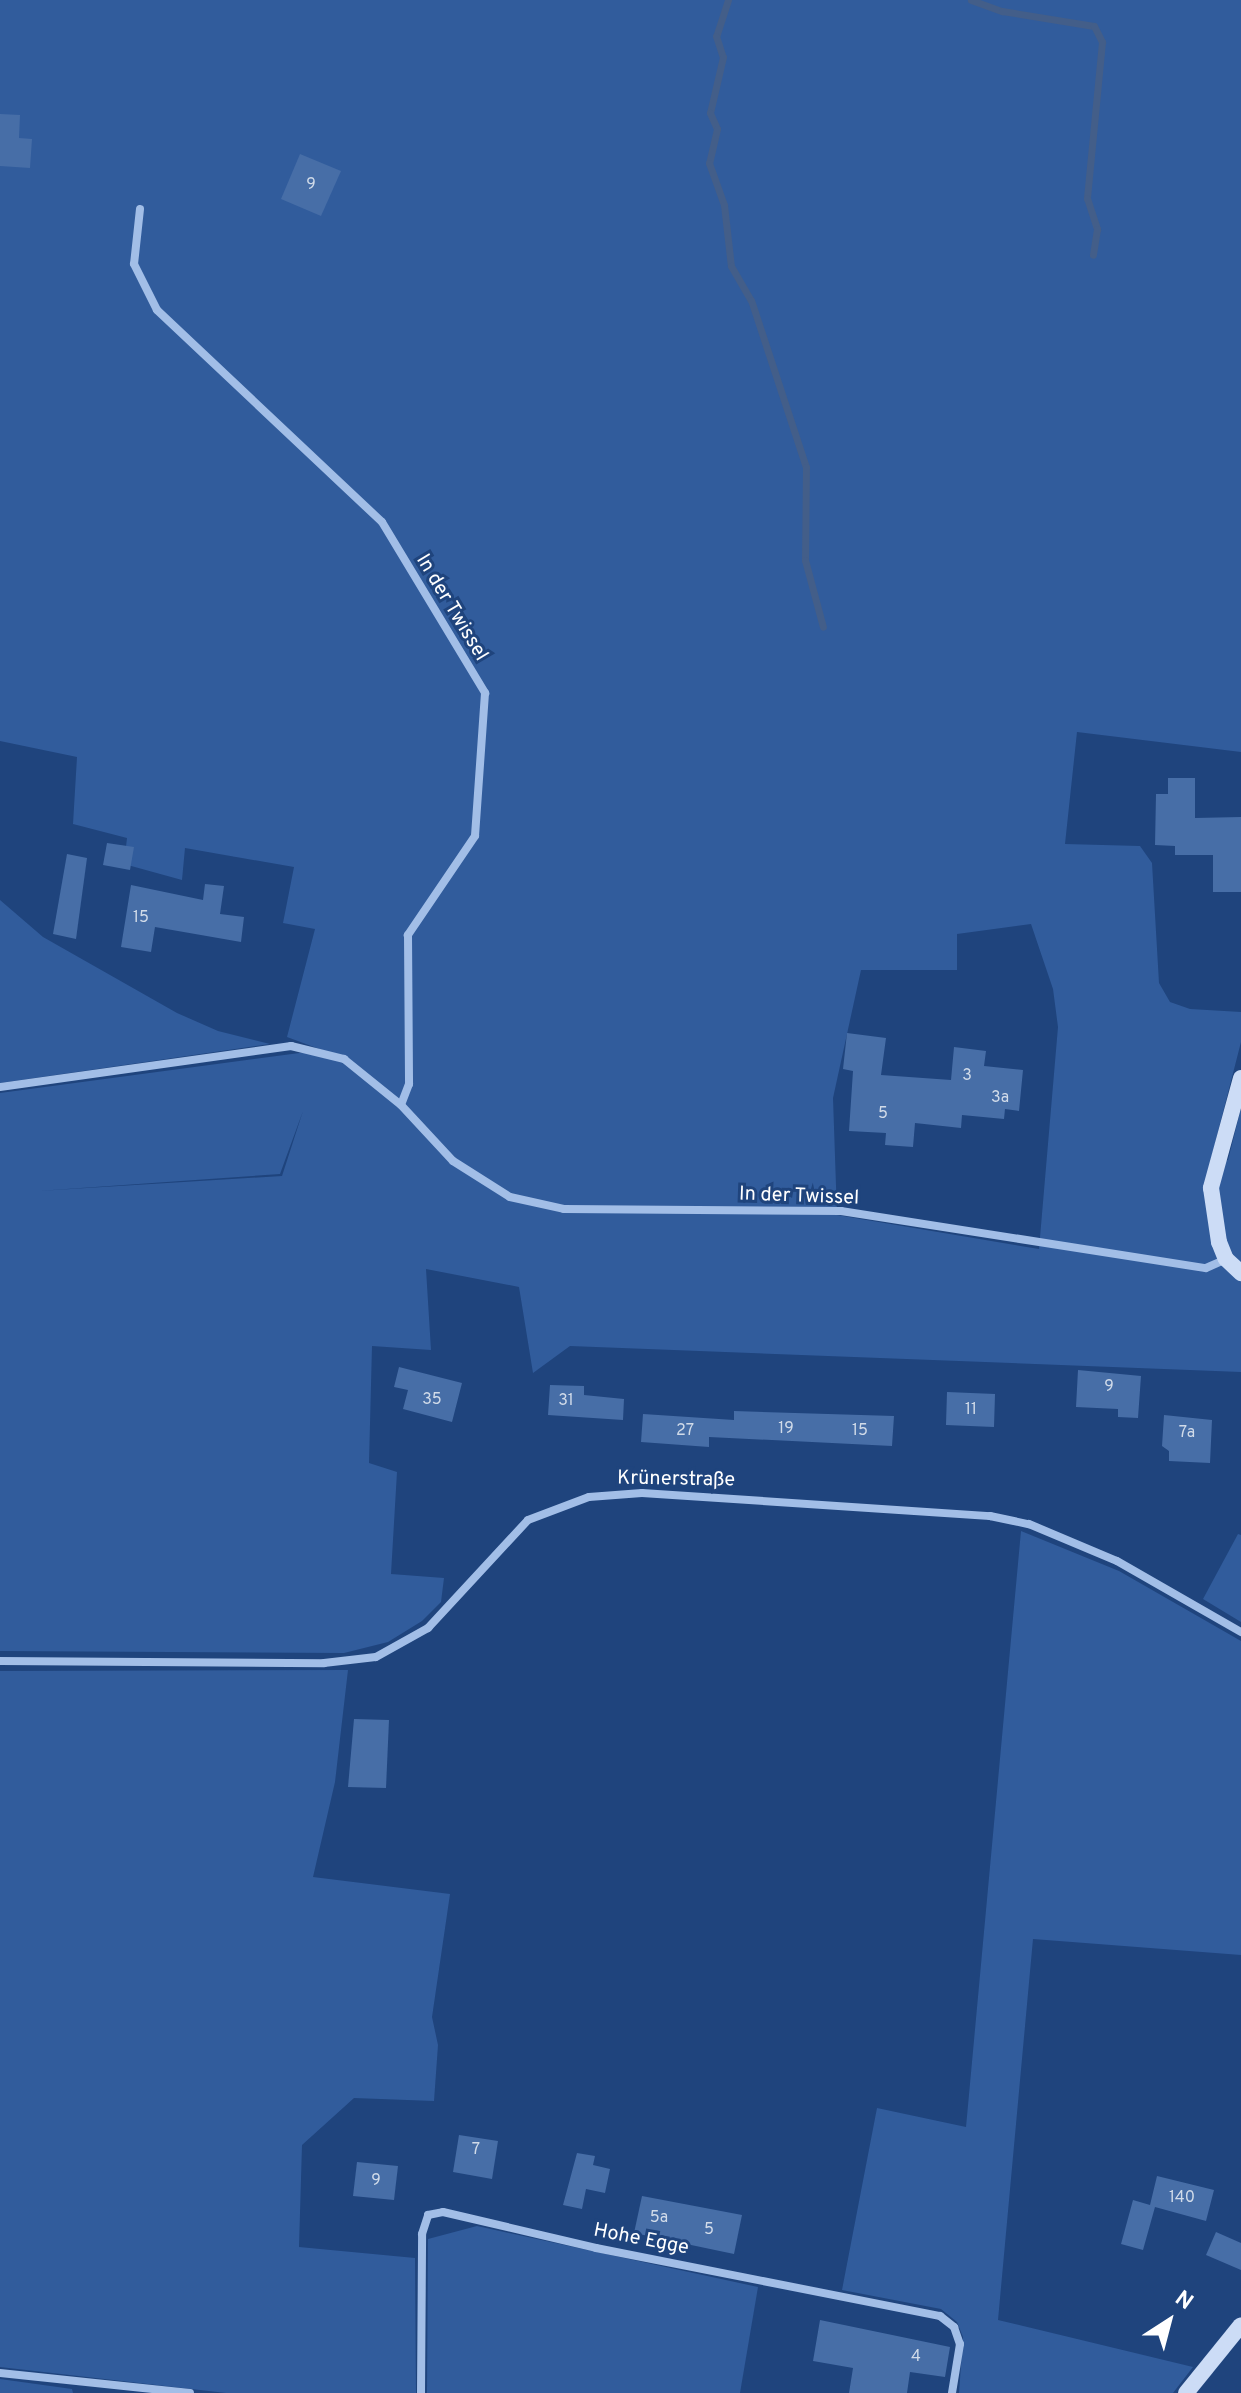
<!DOCTYPE html>
<meta charset="utf-8">
<style>
body{margin:0}
#map{position:relative;width:1241px;height:2393px;overflow:hidden;background:#1f447d;font-family:Overpass,sans-serif}
div>[style]{position:absolute}
.green>*{inset:0;background:#315c9c}
.stream>*{height:7px;margin:-3.5px;padding:0 3.5px;transform-origin:3.5px;border-radius:3.5px;background:#435e89}
.building>*{inset:0;background:#476ea7}
.street>*{height:8px;margin:-4px;padding:0 4px;transform-origin:4px;border-radius:4px;background:#a2bee7}
.secondary>*{height:16px;margin:-8px;padding:0 8px;transform-origin:8px;border-radius:8px;background:#ccdcf6}
span{translate:-50% -50%;white-space:nowrap;text-align:center;line-height:1.15;-webkit-text-stroke:6px #1f447d;paint-order:stroke}
.number-label{font-size:16px;color:#d1dbe9}
.number-label span{-webkit-text-stroke-width:0}
.street-label{font-size:20px;color:#fff}
.north{position:absolute;left:1129px;top:2281px;width:80px;height:80px;-webkit-text-stroke:6px #1f447d;paint-order:stroke;rotate:36deg;font-size:22px;font-weight:700;line-height:32px;text-align:center;color:#fff}
.north::after{content:'';display:block;margin:auto;width:28px;height:36px;background:#fff;clip-path:polygon(50% 0,100% 100%,50% 72%,0 100%)}
</style>
<div id="map">
<div class="green">
<div style="clip-path:polygon(evenodd,0 0,1241px 0,1241px 752px,1077px 732px,1065px 844px,1140px 846px,1152px 863px,1159px 983px,1170px 1002px,1190px 1009px,1241px 1012px,1241px 1042px,1210px 1163px,1228px 1160px,1241px 1108px,1241px 1372px,570px 1346px,533px 1373px,519px 1287px,426px 1269px,431px 1350px,372px 1346px,369px 1463px,397px 1472px,391px 1574px,444px 1578px,441px 1602px,422px 1621px,388px 1642px,344px 1653px,0 1651px,0 1093px,322px 1050px,287px 1037px,315px 929px,283px 923px,294px 867px,185px 848px,182px 880px,124px 864px,127px 838px,73px 824px,77px 757px,0 741px,0 0,1031px 924px,1053px 989px,1058px 1027px,1039px 1249px,837px 1215px,833px 1098px,861px 970px,957px 970px,957px 934px,1031px 924px,0 0,303px 1111px,282px 1176px,38px 1191px,280px 1174px,303px 1111px)"></div>
<div style="clip-path:polygon(0 900px,43px 937px,177px 1013px,218px 1031px,270px 1044px,0 1083px)"></div>
<div style="clip-path:polygon(1021px 1531px,1119px 1571px,1241px 1641px,1241px 1955px,1033px 1939px,998px 2320px,1193px 2367px,1173px 2393px,959px 2393px,963px 2337px,957px 2322px,941px 2309px,842px 2290px,877px 2108px,966px 2127px)"></div>
<div style="clip-path:polygon(1238px 1534px,1241px 1535px,1241px 1622px,1203px 1599px)"></div>
<div style="clip-path:polygon(348px 1670px,335px 1782px,313px 1877px,450px 1894px,432px 2017px,438px 2045px,434px 2101px,354px 2098px,302px 2145px,299px 2247px,415px 2258px,416px 2393px,226px 2393px,0 2367px,0 1671px)"></div>
<div style="clip-path:polygon(477px 2226px,758px 2287px,740px 2393px,427px 2393px,428px 2239px)"></div>
<div style="clip-path:polygon(0 2379px,72px 2389px,73px 2393px,0 2393px)"></div>
</div>
<div class="stream">
<div style="left:728px;top:0;width:38px;rotate:108deg"></div>
<div style="left:716px;top:36px;width:22px;rotate:72deg"></div>
<div style="left:723px;top:57px;width:57px;rotate:103.1deg"></div>
<div style="left:710px;top:113px;width:17px;rotate:66deg"></div>
<div style="left:717px;top:129px;width:35px;rotate:103deg"></div>
<div style="left:709px;top:163px;width:45px;rotate:70.3deg"></div>
<div style="left:724px;top:205px;width:61px;rotate:83.5deg"></div>
<div style="left:731px;top:266px;width:39px;rotate:60deg"></div>
<div style="left:751px;top:300px;width:176px;rotate:71.8deg"></div>
<div style="left:806px;top:467px;width:93px;rotate:90.6deg"></div>
<div style="left:805px;top:560px;width:69px;rotate:75deg"></div>
<div style="left:971px;top:0;width:33px;rotate:20deg"></div>
<div style="left:1002px;top:11px;width:93px;rotate:9.3deg"></div>
<div style="left:1094px;top:26px;width:18px;rotate:63deg"></div>
<div style="left:1102px;top:42px;width:157px;rotate:95.5deg"></div>
<div style="left:1087px;top:198px;width:33px;rotate:72deg"></div>
<div style="left:1097px;top:229px;width:26px;rotate:99deg"></div>
</div>
<div class="building">
<div style="clip-path:polygon(0 114px,20px 115px,19px 138px,32px 139px,30px 168px,0 166px)"></div>
<div style="clip-path:polygon(300px 154px,341px 171px,321px 216px,281px 199px)"></div>
<div style="clip-path:polygon(1168px 778px,1195px 778px,1195px 818px,1241px 817px,1241px 892px,1213px 892px,1213px 855px,1175px 855px,1175px 846px,1155px 845px,1156px 794px,1168px 794px)"></div>
<div style="clip-path:polygon(107px 843px,134px 847px,130px 870px,103px 865px)"></div>
<div style="clip-path:polygon(67px 854px,87px 858px,76px 939px,53px 934px)"></div>
<div style="clip-path:polygon(205px 884px,224px 886px,220px 914px,244px 917px,241px 942px,155px 927px,151px 952px,121px 947px,131px 885px,203px 900px)"></div>
<div style="clip-path:polygon(847px 1033px,886px 1038px,881px 1075px,951px 1080px,954px 1047px,986px 1051px,984px 1066px,1023px 1070px,1019px 1111px,1005px 1109px,1004px 1119px,962px 1115px,961px 1128px,915px 1123px,913px 1147px,885px 1145px,886px 1133px,849px 1131px,853px 1071px,843px 1069px)"></div>
<div style="clip-path:polygon(399px 1367px,462px 1383px,452px 1422px,403px 1409px,408px 1390px,394px 1387px)"></div>
<div style="clip-path:polygon(1078px 1370px,1141px 1376px,1138px 1418px,1118px 1417px,1118px 1409px,1076px 1407px)"></div>
<div style="clip-path:polygon(550px 1385px,584px 1386px,584px 1395px,624px 1399px,623px 1420px,548px 1415px)"></div>
<div style="clip-path:polygon(947px 1392px,995px 1394px,994px 1427px,946px 1425px)"></div>
<div style="clip-path:polygon(734px 1411px,894px 1416px,892px 1446px,709px 1437px,709px 1447px,641px 1442px,643px 1414px,734px 1420px)"></div>
<div style="clip-path:polygon(1164px 1415px,1212px 1420px,1210px 1463px,1169px 1461px,1169px 1451px,1162px 1446px)"></div>
<div style="clip-path:polygon(354px 1719px,389px 1720px,386px 1788px,348px 1787px)"></div>
<div style="clip-path:polygon(459px 2135px,498px 2141px,492px 2179px,453px 2172px)"></div>
<div style="clip-path:polygon(577px 2153px,595px 2156px,593px 2165px,610px 2169px,605px 2193px,586px 2189px,582px 2209px,563px 2205px)"></div>
<div style="clip-path:polygon(357px 2162px,398px 2166px,394px 2200px,353px 2196px)"></div>
<div style="clip-path:polygon(1157px 2176px,1214px 2190px,1206px 2221px,1155px 2207px,1143px 2250px,1121px 2244px,1133px 2200px,1150px 2205px)"></div>
<div style="clip-path:polygon(642px 2196px,742px 2215px,734px 2254px,634px 2233px)"></div>
<div style="clip-path:polygon(1216px 2232px,1241px 2243px,1241px 2270px,1206px 2255px)"></div>
<div style="clip-path:polygon(820px 2320px,950px 2347px,945px 2377px,910px 2372px,907px 2393px,849px 2393px,853px 2368px,813px 2361px)"></div>
</div>
<div class="street">
<div style="left:140px;top:209px;width:55px;rotate:96.2deg"></div>
<div style="left:134px;top:264px;width:51px;rotate:63.4deg"></div>
<div style="left:157px;top:310px;width:309px;rotate:43.3deg"></div>
<div style="left:382px;top:522px;width:200px;rotate:58.9deg"></div>
<div style="left:485px;top:693px;width:143px;rotate:94deg"></div>
<div style="left:475px;top:836px;width:120px;rotate:124.1deg"></div>
<div style="left:408px;top:935px;width:149px;rotate:89.6deg"></div>
<div style="left:409px;top:1084px;width:22px;rotate:111deg"></div>
<div style="left:0;top:1087px;width:294px;rotate:-8deg"></div>
<div style="left:291px;top:1046px;width:55px;rotate:13.8deg"></div>
<div style="left:344px;top:1059px;width:73px;rotate:38.9deg"></div>
<div style="left:401px;top:1105px;width:76px;rotate:47.1deg"></div>
<div style="left:453px;top:1161px;width:67px;rotate:32.3deg"></div>
<div style="left:510px;top:1197px;width:55px;rotate:12.5deg"></div>
<div style="left:564px;top:1209px;width:277px;rotate:0.4deg"></div>
<div style="left:841px;top:1211px;width:369px;rotate:8.9deg"></div>
<div style="left:1206px;top:1268px;width:22px;rotate:-24deg"></div>
<div style="left:0;top:1661px;width:324px;rotate:0.4deg"></div>
<div style="left:324px;top:1663px;width:52px;rotate:-6.6deg"></div>
<div style="left:376px;top:1657px;width:60px;rotate:-29.1deg"></div>
<div style="left:428px;top:1628px;width:147px;rotate:-47.2deg"></div>
<div style="left:528px;top:1520px;width:65px;rotate:-20.7deg"></div>
<div style="left:589px;top:1497px;width:53px;rotate:-4.3deg"></div>
<div style="left:642px;top:1493px;width:349px;rotate:3.8deg"></div>
<div style="left:990px;top:1516px;width:40px;rotate:12deg"></div>
<div style="left:1029px;top:1524px;width:95px;rotate:22.8deg"></div>
<div style="left:1117px;top:1561px;width:143px;rotate:29.8deg"></div>
<div style="left:0;top:2373px;width:191px;rotate:6deg"></div>
<div style="left:421px;top:2393px;width:159px;rotate:-89.6deg"></div>
<div style="left:422px;top:2234px;width:20px;rotate:-72deg"></div>
<div style="left:428px;top:2215px;width:15px;rotate:-11deg"></div>
<div style="left:443px;top:2212px;width:157px;rotate:13.2deg"></div>
<div style="left:596px;top:2248px;width:351px;rotate:11.2deg"></div>
<div style="left:940px;top:2316px;width:18px;rotate:38deg"></div>
<div style="left:954px;top:2327px;width:18px;rotate:71deg"></div>
<div style="left:960px;top:2344px;width:50px;rotate:99.3deg"></div>
</div>
<div class="secondary">
<div style="left:1241px;top:1078px;width:114px;rotate:105.3deg"></div>
<div style="left:1211px;top:1188px;width:55px;rotate:81.6deg"></div>
<div style="left:1219px;top:1242px;width:18px;rotate:68deg"></div>
<div style="left:1226px;top:1259px;width:21px;rotate:43deg"></div>
<div style="left:1186px;top:2393px;width:87px;rotate:-51deg"></div>
</div>
<div class="number-label">
<span style="left:311px;top:185px">9</span>
<span style="left:141px;top:918px">15</span>
<span style="left:967px;top:1076px">3</span>
<span style="left:1000px;top:1098px">3a</span>
<span style="left:883px;top:1114px">5</span>
<span style="left:1109px;top:1387px">9</span>
<span style="left:432px;top:1400px">35</span>
<span style="left:566px;top:1401px">31</span>
<span style="left:971px;top:1410px">11</span>
<span style="left:786px;top:1429px">19</span>
<span style="left:685px;top:1431px">27</span>
<span style="left:860px;top:1431px">15</span>
<span style="left:1187px;top:1433px">7a</span>
<span style="left:476px;top:2150px">7</span>
<span style="left:376px;top:2181px">9</span>
<span style="left:1182px;top:2198px">140</span>
<span style="left:659px;top:2218px">5a</span>
<span style="left:709px;top:2230px">5</span>
<span style="left:916px;top:2357px">4</span>
</div>
<div class="street-label">
<span style="left:451px;top:608px;rotate:59deg">In der Twissel</span>
<span style="left:799px;top:1197px;rotate:2deg">In der Twissel</span>
<span style="left:676px;top:1480px;rotate:1deg">Krünerstraße</span>
<span style="left:641px;top:2240px;rotate:11deg">Hohe Egge</span>
</div>
<div class="north">N</div>
</div>
